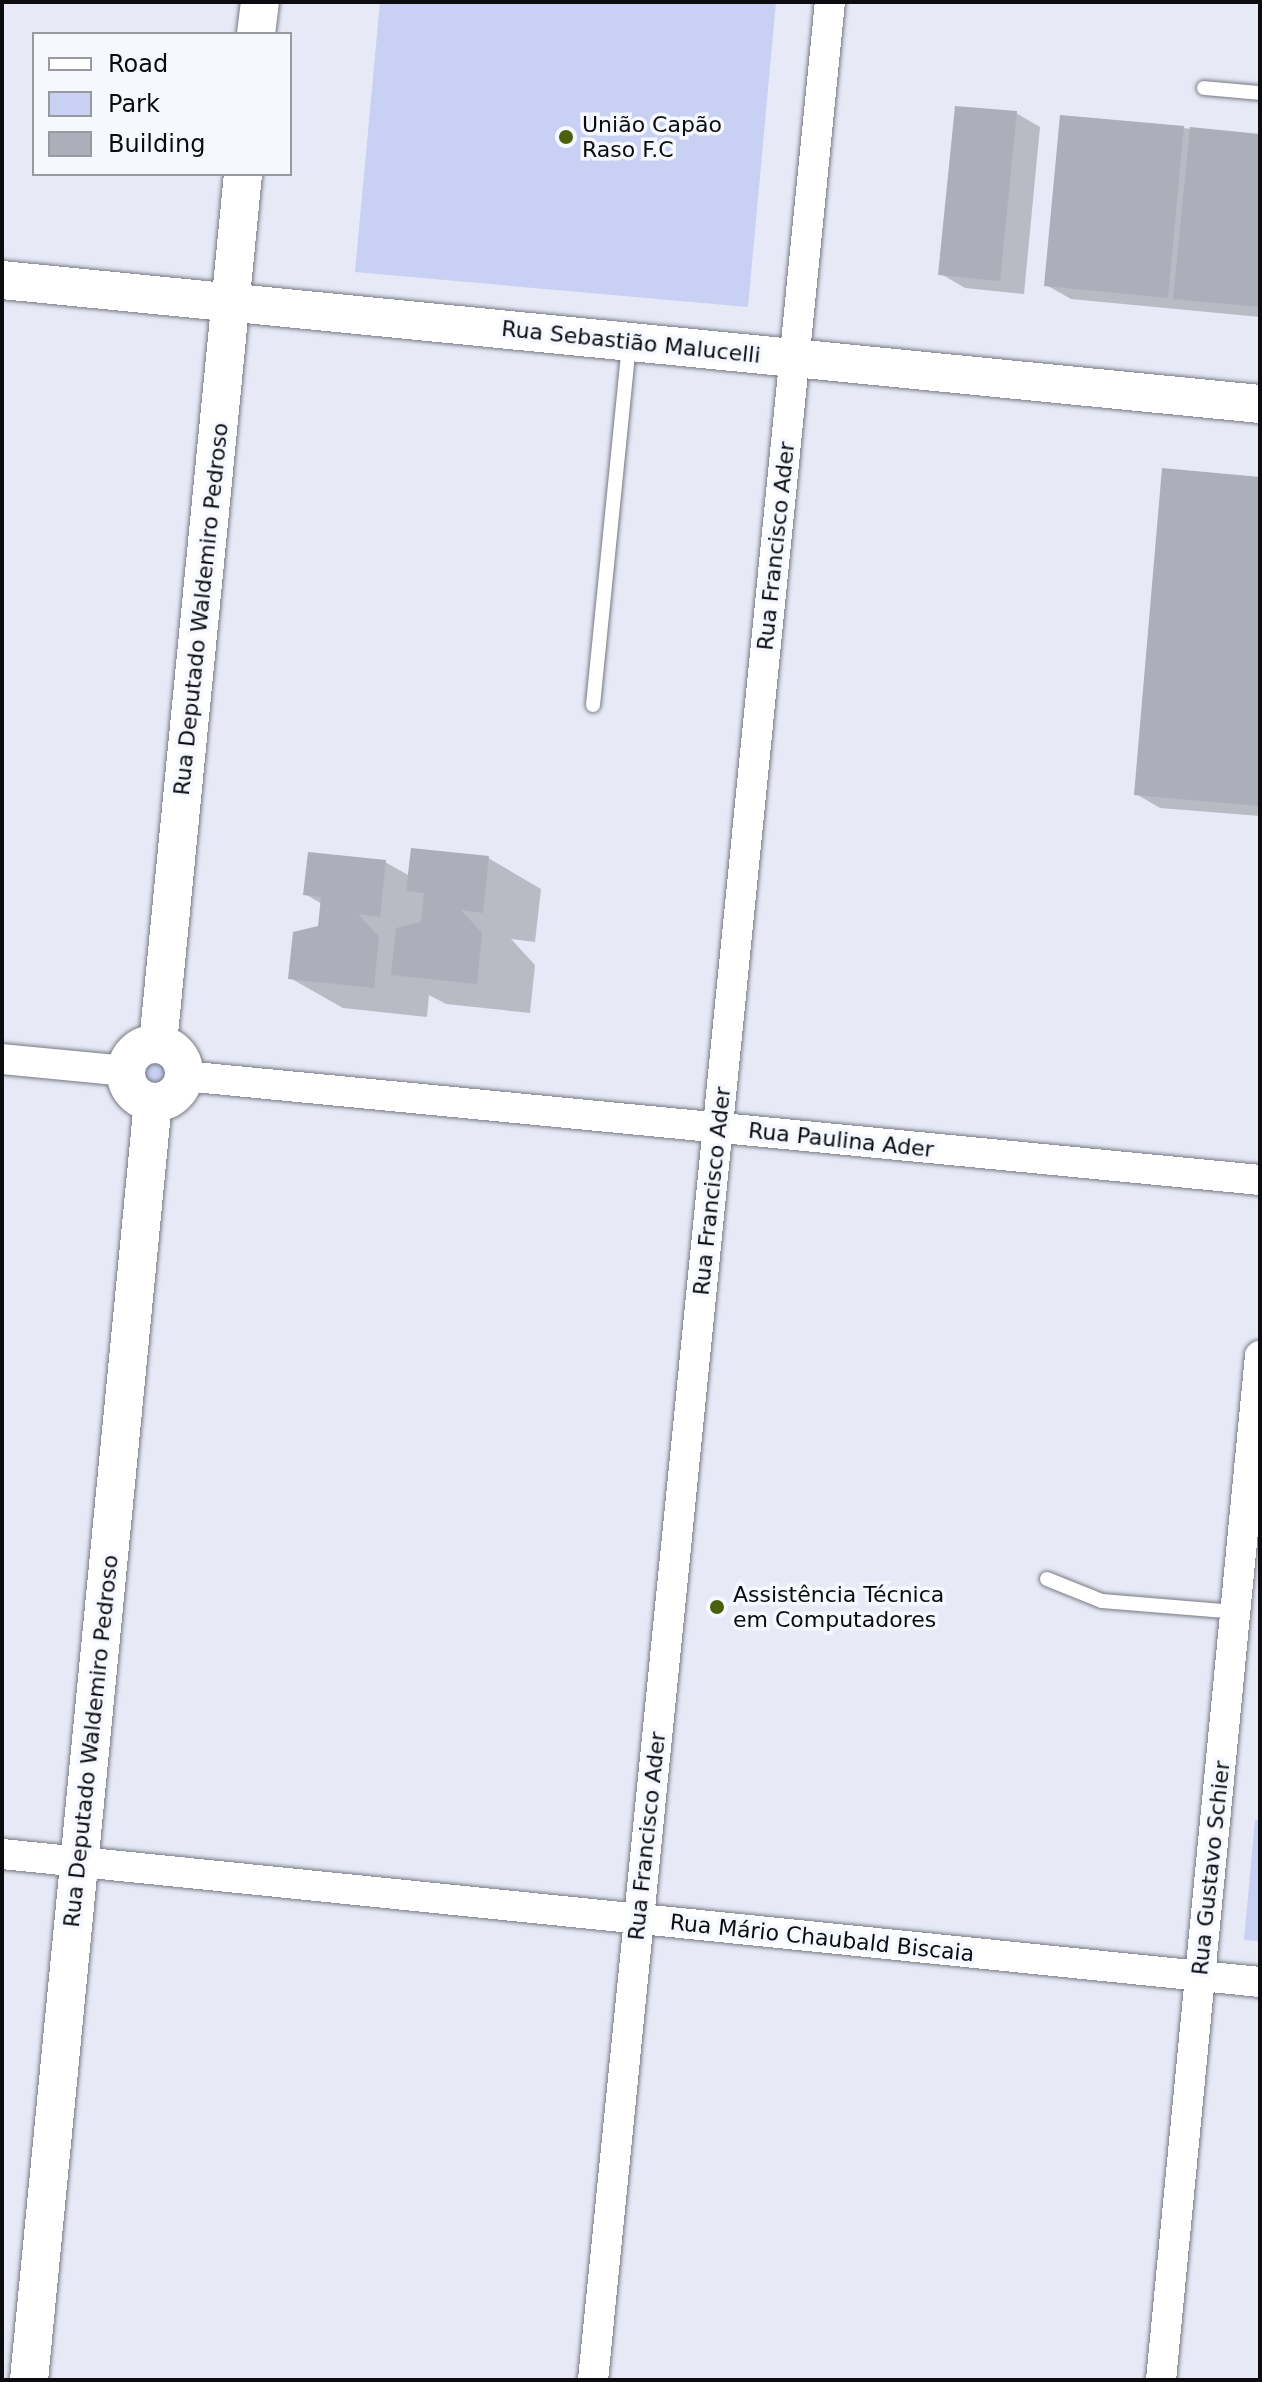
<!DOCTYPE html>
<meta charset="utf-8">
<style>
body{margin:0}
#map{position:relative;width:1262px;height:2382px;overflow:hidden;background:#e7eaf6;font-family:"DejaVu Sans",sans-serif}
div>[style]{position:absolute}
.green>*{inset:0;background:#c8d0f4}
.round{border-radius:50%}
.shadow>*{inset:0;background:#0003}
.building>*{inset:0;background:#acafba}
.roads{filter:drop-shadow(0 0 2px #767983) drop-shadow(0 0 2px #767983)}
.service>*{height:14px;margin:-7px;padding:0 7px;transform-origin:7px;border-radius:7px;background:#fff}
.minor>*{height:30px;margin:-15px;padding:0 15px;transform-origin:15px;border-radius:15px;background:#fff}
.tertiary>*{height:38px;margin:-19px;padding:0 19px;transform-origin:19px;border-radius:19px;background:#fff}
.tertiary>.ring{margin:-19px;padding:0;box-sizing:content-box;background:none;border:38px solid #fff;border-radius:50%}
.dots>*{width:22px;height:22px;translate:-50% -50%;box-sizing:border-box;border:4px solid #f6f8ff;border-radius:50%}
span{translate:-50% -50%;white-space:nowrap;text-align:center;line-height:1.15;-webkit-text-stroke:7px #f6f8ff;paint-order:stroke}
.poi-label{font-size:22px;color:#0c0c10}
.left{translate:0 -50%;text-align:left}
.street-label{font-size:22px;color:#0c0c10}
.frame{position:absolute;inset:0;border:4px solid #0c0c10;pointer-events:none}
.legend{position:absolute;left:32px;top:32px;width:260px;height:144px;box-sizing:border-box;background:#f6f8ff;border:2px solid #989a9f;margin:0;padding:10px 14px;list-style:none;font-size:24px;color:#0c0c10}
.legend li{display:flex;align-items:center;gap:16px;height:40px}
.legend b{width:40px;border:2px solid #989a9f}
</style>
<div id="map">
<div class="green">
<div style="clip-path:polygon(380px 2px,776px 2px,748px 307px,355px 272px)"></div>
<div class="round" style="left:135px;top:1052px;width:42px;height:42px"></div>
<div style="clip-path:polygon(1255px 1820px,1260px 1820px,1260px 1941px,1244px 1940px)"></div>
</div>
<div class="shadow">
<div style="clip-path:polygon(1016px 113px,1040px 127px,1024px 294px,965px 288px,941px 274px)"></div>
<div style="clip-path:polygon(1183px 128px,1260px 136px,1260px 317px,1071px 299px,1046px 285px)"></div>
<div style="clip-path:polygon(1164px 470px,1260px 479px,1260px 816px,1160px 808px,1136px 794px)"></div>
<div style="clip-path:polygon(488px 858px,541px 889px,535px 942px,511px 939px,535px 965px,530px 1013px,446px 1004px,429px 995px,427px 1017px,343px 1008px,290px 978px,320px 928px,322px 904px,305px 894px,385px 862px,410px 876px)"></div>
</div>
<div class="building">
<div style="clip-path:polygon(955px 106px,1017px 111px,1000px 281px,938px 275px)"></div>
<div style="clip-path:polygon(1060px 115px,1184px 126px,1168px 298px,1044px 286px)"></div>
<div style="clip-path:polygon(1190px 127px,1260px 134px,1260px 307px,1173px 299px)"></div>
<div style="clip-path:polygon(1162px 468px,1260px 477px,1258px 806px,1134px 795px)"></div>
<div style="clip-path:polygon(411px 848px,489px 856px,483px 913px,461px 910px,482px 933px,477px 984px,391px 975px,396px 928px,421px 922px,424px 893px,406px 891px)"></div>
<div style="clip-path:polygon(308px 852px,386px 860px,380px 917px,358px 914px,379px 937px,374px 988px,288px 979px,293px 932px,318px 926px,321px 897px,303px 895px)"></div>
</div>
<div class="roads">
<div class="service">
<div style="left:1204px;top:88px;width:56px;rotate:5.1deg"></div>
<div style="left:593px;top:705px;width:365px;rotate:-84.3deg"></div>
<div style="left:1047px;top:1579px;width:59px;rotate:21.8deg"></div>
<div style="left:1102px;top:1601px;width:133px;rotate:4.7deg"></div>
</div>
<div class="minor">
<div style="left:2px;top:1059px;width:126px;rotate:5.5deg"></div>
<div style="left:184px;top:1076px;width:1081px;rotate:5.52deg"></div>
<div style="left:2px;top:1854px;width:1264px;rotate:5.81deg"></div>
<div style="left:593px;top:2380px;width:2390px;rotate:-84.31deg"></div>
<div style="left:1161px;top:2380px;width:1029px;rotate:-84.48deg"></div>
</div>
<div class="tertiary">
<div style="left:256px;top:34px;width:32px;rotate:-83deg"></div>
<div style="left:2px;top:280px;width:1264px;rotate:5.63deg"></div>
<div style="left:158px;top:1044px;width:874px;rotate:-84.42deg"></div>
<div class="ring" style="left:126px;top:1044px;width:20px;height:20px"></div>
<div style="left:29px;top:2380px;width:1284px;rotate:-84.46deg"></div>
</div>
</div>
<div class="dots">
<div style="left:566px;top:137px;background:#49600d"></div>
<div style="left:717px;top:1607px;background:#49600d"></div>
</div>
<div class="poi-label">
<span class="left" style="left:582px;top:137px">União Capão<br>Raso F.C</span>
<span class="left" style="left:733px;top:1607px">Assistência Técnica<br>em Computadores</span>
</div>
<div class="street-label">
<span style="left:631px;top:342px;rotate:6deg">Rua Sebastião Malucelli</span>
<span style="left:776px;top:546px;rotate:-84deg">Rua Francisco Ader</span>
<span style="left:201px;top:609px;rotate:-84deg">Rua Deputado Waldemiro Pedroso</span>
<span style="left:841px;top:1140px;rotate:6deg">Rua Paulina Ader</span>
<span style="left:712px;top:1191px;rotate:-84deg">Rua Francisco Ader</span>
<span style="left:91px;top:1741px;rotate:-84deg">Rua Deputado Waldemiro Pedroso</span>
<span style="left:647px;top:1836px;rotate:-84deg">Rua Francisco Ader</span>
<span style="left:1211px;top:1868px;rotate:-84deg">Rua Gustavo Schier</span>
<span style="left:822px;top:1938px;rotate:6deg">Rua Mário Chaubald Biscaia</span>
</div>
<div class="frame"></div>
<ul class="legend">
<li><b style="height:10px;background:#fff"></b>Road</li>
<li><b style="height:22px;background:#c8d0f4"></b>Park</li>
<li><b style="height:22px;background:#acafba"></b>Building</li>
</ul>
</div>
